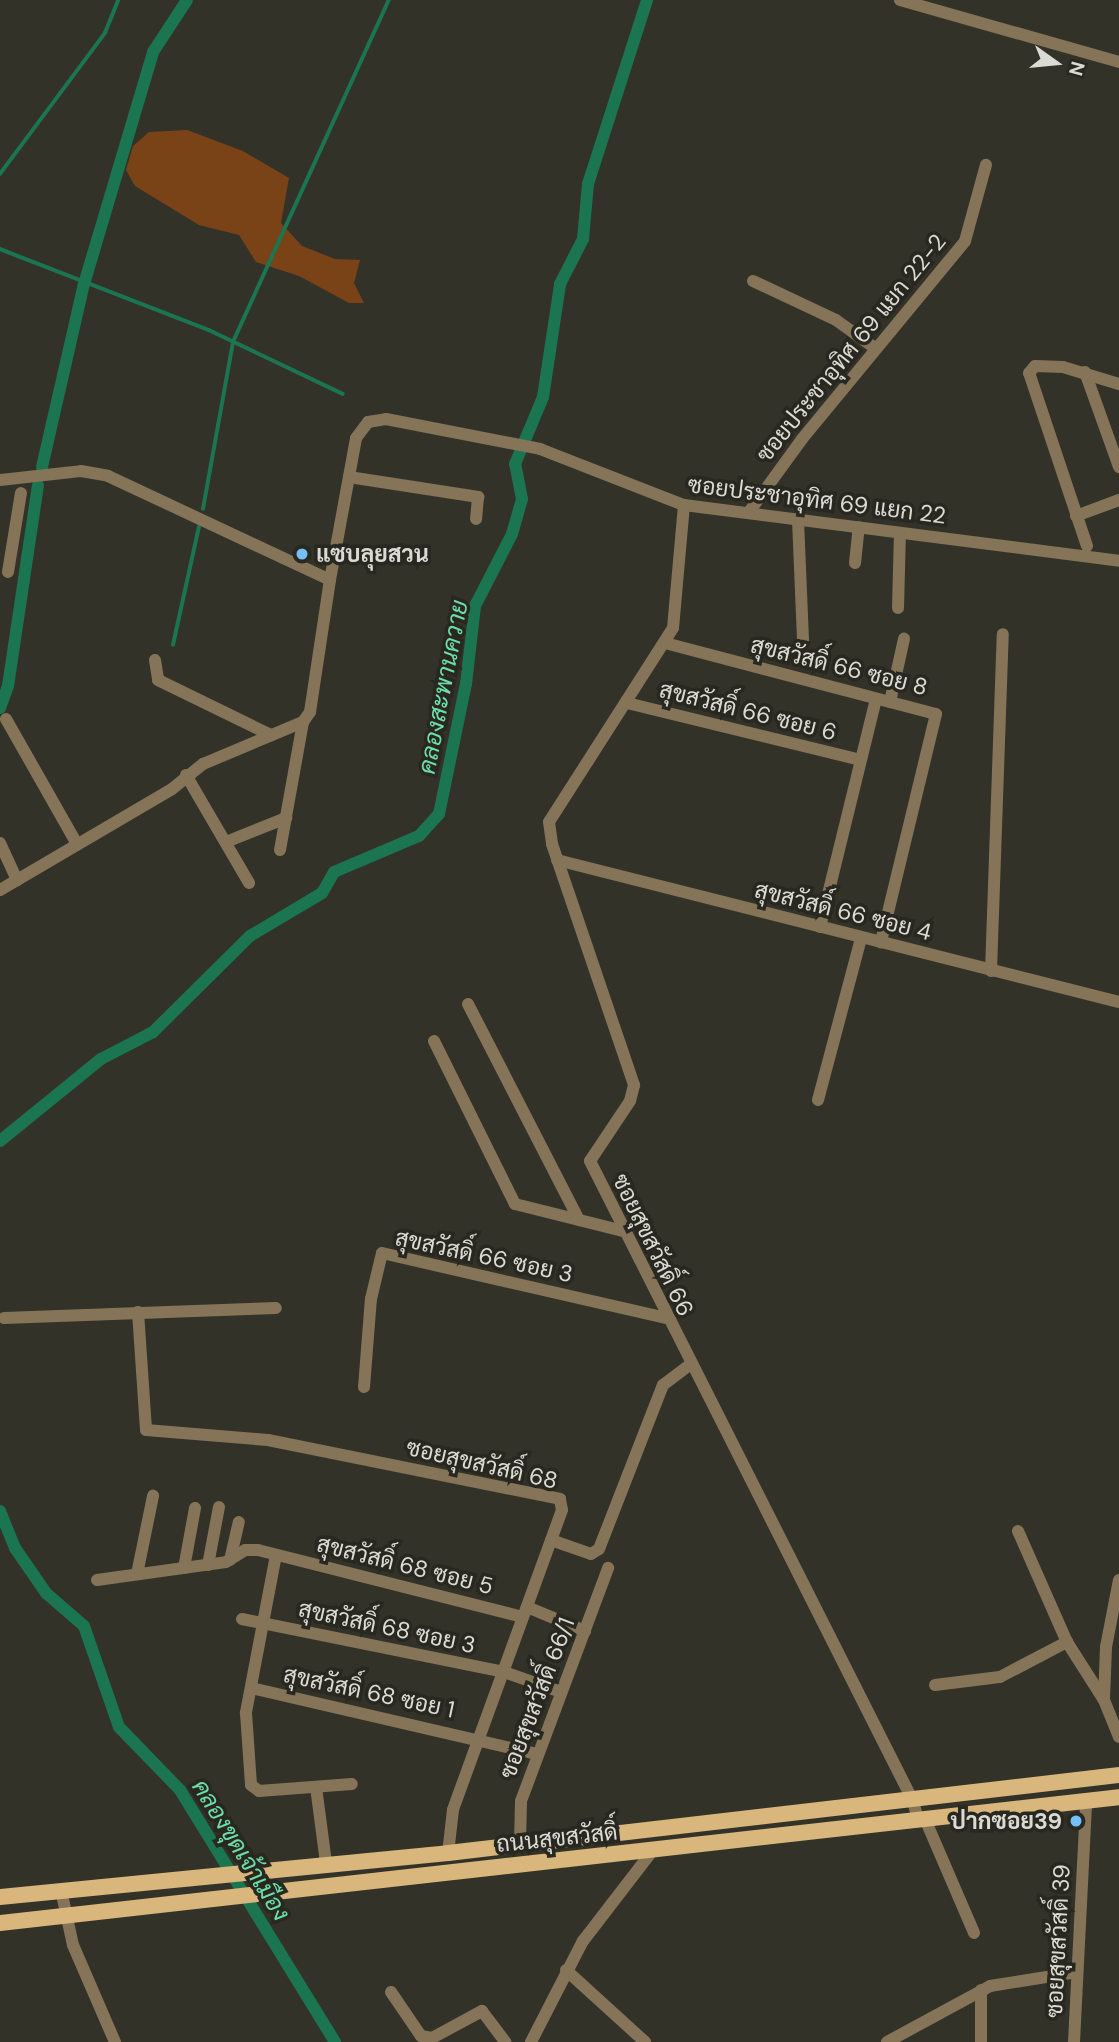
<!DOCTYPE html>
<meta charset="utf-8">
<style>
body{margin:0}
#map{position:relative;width:1119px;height:2042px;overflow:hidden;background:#323229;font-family:"DM Sans",Sarabun,sans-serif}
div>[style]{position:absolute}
.green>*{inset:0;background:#7a4217}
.stream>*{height:3.5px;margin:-1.75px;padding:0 1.75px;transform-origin:1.75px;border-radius:1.75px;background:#1b7550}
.canal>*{height:12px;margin:-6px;padding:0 6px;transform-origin:6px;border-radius:6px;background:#1b7550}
.minor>*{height:12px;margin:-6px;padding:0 6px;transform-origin:6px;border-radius:6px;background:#857458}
.major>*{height:16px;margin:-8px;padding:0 8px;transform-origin:8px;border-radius:8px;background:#d9b67b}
.dots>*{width:19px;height:19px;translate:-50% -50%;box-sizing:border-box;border:4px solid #282820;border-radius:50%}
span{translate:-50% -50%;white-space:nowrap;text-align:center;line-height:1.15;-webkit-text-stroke:7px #282820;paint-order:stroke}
.street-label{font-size:23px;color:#dbdbd6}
.poi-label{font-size:23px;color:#dbdbd6;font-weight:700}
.left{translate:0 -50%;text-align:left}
.right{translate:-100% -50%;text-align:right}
.water-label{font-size:24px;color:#6cdea8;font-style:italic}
.north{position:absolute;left:1021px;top:28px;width:70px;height:70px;-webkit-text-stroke:5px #282820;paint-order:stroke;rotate:105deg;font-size:19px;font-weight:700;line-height:28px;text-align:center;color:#dbdbd6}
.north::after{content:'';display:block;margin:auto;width:24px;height:32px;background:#dbdbd6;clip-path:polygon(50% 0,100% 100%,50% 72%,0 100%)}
</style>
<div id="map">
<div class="green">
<div style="clip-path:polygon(187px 130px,243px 151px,289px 178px,281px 223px,302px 246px,335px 259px,360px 260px,354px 283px,364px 303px,349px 303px,299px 276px,256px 262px,239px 235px,199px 225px,135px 186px,126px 170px,133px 146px,149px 132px)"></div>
</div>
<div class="stream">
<div style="left:0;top:174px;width:176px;rotate:-53.3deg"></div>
<div style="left:105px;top:33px;width:35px;rotate:-68deg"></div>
<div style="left:0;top:249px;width:224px;rotate:21.2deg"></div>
<div style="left:209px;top:330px;width:148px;rotate:25.5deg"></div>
<div style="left:203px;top:509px;width:170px;rotate:-79.8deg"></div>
<div style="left:233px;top:342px;width:376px;rotate:-65.5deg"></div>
<div style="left:173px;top:645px;width:121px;rotate:-77.6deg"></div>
</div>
<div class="canal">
<div style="left:42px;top:467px;width:188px;rotate:-77.1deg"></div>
<div style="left:84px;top:284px;width:242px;rotate:-73.4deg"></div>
<div style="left:153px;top:52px;width:62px;rotate:-56.8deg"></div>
<div style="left:0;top:708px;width:23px;rotate:-70deg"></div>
<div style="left:8px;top:686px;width:203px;rotate:-81.5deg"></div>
<div style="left:0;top:1141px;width:130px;rotate:-39.1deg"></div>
<div style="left:101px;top:1059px;width:59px;rotate:-27.4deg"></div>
<div style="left:153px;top:1032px;width:136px;rotate:-44.7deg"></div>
<div style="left:250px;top:936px;width:84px;rotate:-30.8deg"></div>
<div style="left:322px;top:893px;width:24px;rotate:-60deg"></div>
<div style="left:334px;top:872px;width:92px;rotate:-23deg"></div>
<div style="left:419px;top:836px;width:30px;rotate:-48deg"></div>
<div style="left:439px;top:814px;width:133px;rotate:-78.3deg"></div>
<div style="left:466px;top:684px;width:79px;rotate:-83.4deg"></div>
<div style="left:475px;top:606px;width:81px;rotate:-62.8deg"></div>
<div style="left:512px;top:534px;width:36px;rotate:-74deg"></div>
<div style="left:522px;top:499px;width:36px;rotate:-101deg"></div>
<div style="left:515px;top:464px;width:73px;rotate:-67.3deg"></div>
<div style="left:543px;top:397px;width:114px;rotate:-81.4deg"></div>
<div style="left:560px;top:284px;width:51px;rotate:-62.9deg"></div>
<div style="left:583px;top:239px;width:55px;rotate:-84.8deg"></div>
<div style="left:588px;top:184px;width:193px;rotate:-72.2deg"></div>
<div style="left:0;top:1511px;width:40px;rotate:68deg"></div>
<div style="left:15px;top:1548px;width:55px;rotate:55.4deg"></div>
<div style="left:46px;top:1593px;width:50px;rotate:41deg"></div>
<div style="left:84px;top:1626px;width:107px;rotate:70.9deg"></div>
<div style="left:119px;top:1727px;width:88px;rotate:45.9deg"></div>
<div style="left:180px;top:1790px;width:296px;rotate:58.4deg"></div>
</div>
<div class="minor">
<div style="left:900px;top:0;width:228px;rotate:15.8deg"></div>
<div style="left:753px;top:281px;width:92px;rotate:25.2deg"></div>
<div style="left:836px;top:320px;width:48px;rotate:35.7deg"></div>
<div style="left:1085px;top:372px;width:101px;rotate:70.3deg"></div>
<div style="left:349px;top:477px;width:131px;rotate:8.8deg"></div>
<div style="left:478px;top:497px;width:22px;rotate:95deg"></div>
<div style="left:0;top:480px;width:81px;rotate:-6.3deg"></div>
<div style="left:81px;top:471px;width:27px;rotate:10deg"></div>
<div style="left:108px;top:476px;width:245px;rotate:25.1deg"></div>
<div style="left:330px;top:580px;width:144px;rotate:-79.6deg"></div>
<div style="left:356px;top:438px;width:20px;rotate:-53deg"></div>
<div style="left:368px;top:422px;width:18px;rotate:-9deg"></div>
<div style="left:386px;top:419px;width:157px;rotate:11deg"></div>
<div style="left:540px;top:449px;width:155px;rotate:21.3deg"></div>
<div style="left:684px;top:505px;width:439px;rotate:7.3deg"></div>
<div style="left:684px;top:505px;width:123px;rotate:95.1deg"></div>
<div style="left:673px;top:628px;width:230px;rotate:122.6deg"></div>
<div style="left:549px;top:822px;width:22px;rotate:82deg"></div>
<div style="left:552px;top:844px;width:255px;rotate:71.2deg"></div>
<div style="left:634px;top:1085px;width:16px;rotate:104deg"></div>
<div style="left:630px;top:1101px;width:72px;rotate:123.7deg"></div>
<div style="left:590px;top:1161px;width:717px;rotate:63.22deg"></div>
<div style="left:913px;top:1801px;width:20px;rotate:75deg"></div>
<div style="left:749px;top:512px;width:90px;rotate:-54deg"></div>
<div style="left:802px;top:439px;width:256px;rotate:-50.5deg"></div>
<div style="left:965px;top:241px;width:79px;rotate:-74.6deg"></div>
<div style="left:1076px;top:516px;width:46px;rotate:-20.4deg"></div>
<div style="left:798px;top:520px;width:121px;rotate:87.6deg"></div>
<div style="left:1087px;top:546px;width:182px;rotate:-108.5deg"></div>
<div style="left:1029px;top:373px;width:9px;rotate:-49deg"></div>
<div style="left:1035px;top:366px;width:28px;rotate:2deg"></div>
<div style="left:1063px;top:367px;width:59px;rotate:16.9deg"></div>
<div style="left:855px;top:563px;width:36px;rotate:-84deg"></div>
<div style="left:8px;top:572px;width:80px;rotate:-80.7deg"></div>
<div style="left:898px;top:608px;width:75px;rotate:-88.5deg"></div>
<div style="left:665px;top:643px;width:280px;rotate:14.7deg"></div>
<div style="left:936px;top:714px;width:235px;rotate:103.6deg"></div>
<div style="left:155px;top:660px;width:20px;rotate:81deg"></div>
<div style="left:158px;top:680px;width:126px;rotate:26deg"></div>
<div style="left:890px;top:702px;width:65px;rotate:-77.5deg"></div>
<div style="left:627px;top:703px;width:240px;rotate:13.7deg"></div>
<div style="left:6px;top:719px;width:144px;rotate:60.4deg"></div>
<div style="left:186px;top:775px;width:125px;rotate:59.7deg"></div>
<div style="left:226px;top:842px;width:65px;rotate:-21.8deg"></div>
<div style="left:0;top:843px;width:41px;rotate:65.3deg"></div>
<div style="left:280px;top:850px;width:130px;rotate:-79.8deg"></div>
<div style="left:557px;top:860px;width:580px;rotate:14.18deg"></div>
<div style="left:0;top:890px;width:199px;rotate:-30.4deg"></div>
<div style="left:172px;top:789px;width:40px;rotate:-39deg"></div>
<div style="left:203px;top:764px;width:108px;rotate:-22.8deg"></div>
<div style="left:303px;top:722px;width:12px;rotate:-55deg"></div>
<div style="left:310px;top:712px;width:134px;rotate:-81.4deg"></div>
<div style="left:820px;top:927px;width:235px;rotate:-76.2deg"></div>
<div style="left:991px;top:971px;width:337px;rotate:-88deg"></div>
<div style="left:468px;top:1004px;width:243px;rotate:62.8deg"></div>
<div style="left:434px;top:1041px;width:182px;rotate:63.6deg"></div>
<div style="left:515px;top:1204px;width:111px;rotate:14deg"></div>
<div style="left:818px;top:1100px;width:168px;rotate:-75.1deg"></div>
<div style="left:138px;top:1312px;width:118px;rotate:86.1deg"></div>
<div style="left:146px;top:1430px;width:122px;rotate:4.7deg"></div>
<div style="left:268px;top:1440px;width:298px;rotate:11.4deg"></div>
<div style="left:560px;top:1499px;width:11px;rotate:80deg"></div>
<div style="left:562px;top:1510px;width:319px;rotate:110deg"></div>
<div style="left:453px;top:1810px;width:43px;rotate:96.6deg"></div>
<div style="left:4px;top:1318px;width:272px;rotate:-2.1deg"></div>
<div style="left:364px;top:1387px;width:88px;rotate:-85.5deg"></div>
<div style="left:371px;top:1299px;width:47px;rotate:-76.6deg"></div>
<div style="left:382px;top:1253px;width:291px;rotate:12.9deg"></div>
<div style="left:1018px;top:1531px;width:121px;rotate:66.2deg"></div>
<div style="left:551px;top:1540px;width:42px;rotate:19.3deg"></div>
<div style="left:591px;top:1554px;width:9px;rotate:-32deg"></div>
<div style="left:599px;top:1549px;width:176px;rotate:-68.7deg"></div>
<div style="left:663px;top:1385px;width:34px;rotate:-37deg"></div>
<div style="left:276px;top:1555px;width:161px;rotate:100.8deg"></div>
<div style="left:246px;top:1713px;width:72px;rotate:86deg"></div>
<div style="left:251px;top:1785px;width:10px;rotate:37deg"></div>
<div style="left:259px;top:1791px;width:93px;rotate:-4.3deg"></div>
<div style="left:230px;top:1560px;width:39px;rotate:-77deg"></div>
<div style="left:208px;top:1565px;width:59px;rotate:-79.3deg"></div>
<div style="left:184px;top:1568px;width:61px;rotate:-79.6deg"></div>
<div style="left:137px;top:1574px;width:80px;rotate:-78.4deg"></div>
<div style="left:97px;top:1580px;width:130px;rotate:-7.9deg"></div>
<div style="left:226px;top:1562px;width:22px;rotate:-32deg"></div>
<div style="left:245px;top:1550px;width:13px"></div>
<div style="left:258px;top:1550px;width:273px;rotate:14.2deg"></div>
<div style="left:1119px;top:1580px;width:68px;rotate:101deg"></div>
<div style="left:1106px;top:1647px;width:53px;rotate:92.2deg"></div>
<div style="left:1104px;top:1700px;width:40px;rotate:68deg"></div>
<div style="left:527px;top:1607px;width:63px;rotate:22.5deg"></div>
<div style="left:242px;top:1619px;width:267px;rotate:11.4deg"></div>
<div style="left:504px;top:1672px;width:60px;rotate:19.3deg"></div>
<div style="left:935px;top:1685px;width:65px;rotate:-7deg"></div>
<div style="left:1000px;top:1677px;width:76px;rotate:-27.6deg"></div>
<div style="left:1067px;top:1642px;width:69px;rotate:57.5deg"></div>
<div style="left:251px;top:1688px;width:294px;rotate:13deg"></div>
<div style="left:316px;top:1787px;width:77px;rotate:82.5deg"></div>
<div style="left:925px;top:1819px;width:124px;rotate:66.7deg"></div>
<div style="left:520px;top:1845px;width:44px;rotate:-88.7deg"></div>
<div style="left:521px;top:1801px;width:249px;rotate:-69.5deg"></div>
<div style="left:61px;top:1890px;width:56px;rotate:77.7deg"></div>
<div style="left:73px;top:1945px;width:106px;rotate:66.6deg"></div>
<div style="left:566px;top:1970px;width:107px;rotate:42.3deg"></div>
<div style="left:981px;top:1990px;width:52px;rotate:90deg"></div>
<div style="left:391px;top:1992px;width:53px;rotate:55.7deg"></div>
<div style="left:421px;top:2036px;width:11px;rotate:10deg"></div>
<div style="left:432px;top:2038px;width:57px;rotate:-28.4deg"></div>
<div style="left:482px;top:2011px;width:39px;rotate:53deg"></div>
<div style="left:531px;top:2042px;width:114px;rotate:-62.8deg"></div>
<div style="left:583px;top:1941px;width:115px;rotate:-52.4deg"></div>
<div style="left:887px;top:2042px;width:117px;rotate:-28.5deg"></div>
<div style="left:990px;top:1986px;width:88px;rotate:-9.1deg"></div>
<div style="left:1074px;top:2042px;width:241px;rotate:-87.1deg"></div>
</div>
<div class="major">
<div style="left:0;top:1897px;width:450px;rotate:-5.6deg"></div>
<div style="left:448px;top:1853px;width:676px;rotate:-6.63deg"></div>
<div style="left:0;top:1923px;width:1126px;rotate:-6.42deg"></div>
</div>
<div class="dots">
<div style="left:302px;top:554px;background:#74c0f6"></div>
<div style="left:1076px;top:1821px;background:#74c0f6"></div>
</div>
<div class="street-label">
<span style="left:851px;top:348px;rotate:-51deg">ซอยประชาอุทิศ 69 แยก 22-2</span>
<span style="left:817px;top:500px;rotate:7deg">ซอยประชาอุทิศ 69 แยก 22</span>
<span style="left:839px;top:666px;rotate:14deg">สุขสวัสดิ์ 66 ซอย 8</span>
<span style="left:748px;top:711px;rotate:14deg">สุขสวัสดิ์ 66 ซอย 6</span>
<span style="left:843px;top:911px;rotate:14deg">สุขสวัสดิ์ 66 ซอย 4</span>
<span style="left:653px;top:1245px;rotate:64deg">ซอยสุขสวัสดิ์ 66</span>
<span style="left:484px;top:1256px;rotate:12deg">สุขสวัสดิ์ 66 ซอย 3</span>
<span style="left:482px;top:1464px;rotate:13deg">ซอยสุขสวัสดิ์ 68</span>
<span style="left:405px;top:1565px;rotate:14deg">สุขสวัสดิ์ 68 ซอย 5</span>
<span style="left:387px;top:1627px;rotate:12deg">สุขสวัสดิ์ 68 ซอย 3</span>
<span style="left:369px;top:1692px;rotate:12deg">สุขสวัสดิ์ 68 ซอย 1</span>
<span style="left:537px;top:1698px;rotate:-69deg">ซอยสุขสวัสดิ์ 66/1</span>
<span style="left:557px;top:1838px;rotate:-6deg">ถนนสุขสวัสดิ์</span>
<span style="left:1058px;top:1941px;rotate:-87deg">ซอยสุขสวัสดิ์ 39</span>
</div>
<div class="poi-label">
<span class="left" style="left:316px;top:554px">แซบลุยสวน</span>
<span class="right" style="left:1062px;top:1821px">ปากซอย39</span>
</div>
<div class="water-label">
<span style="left:443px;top:687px;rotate:-79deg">คลองสะพานควาย</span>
<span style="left:241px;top:1850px;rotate:58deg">คลองขุดเจ้าเมือง</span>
</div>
<div class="north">N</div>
</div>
